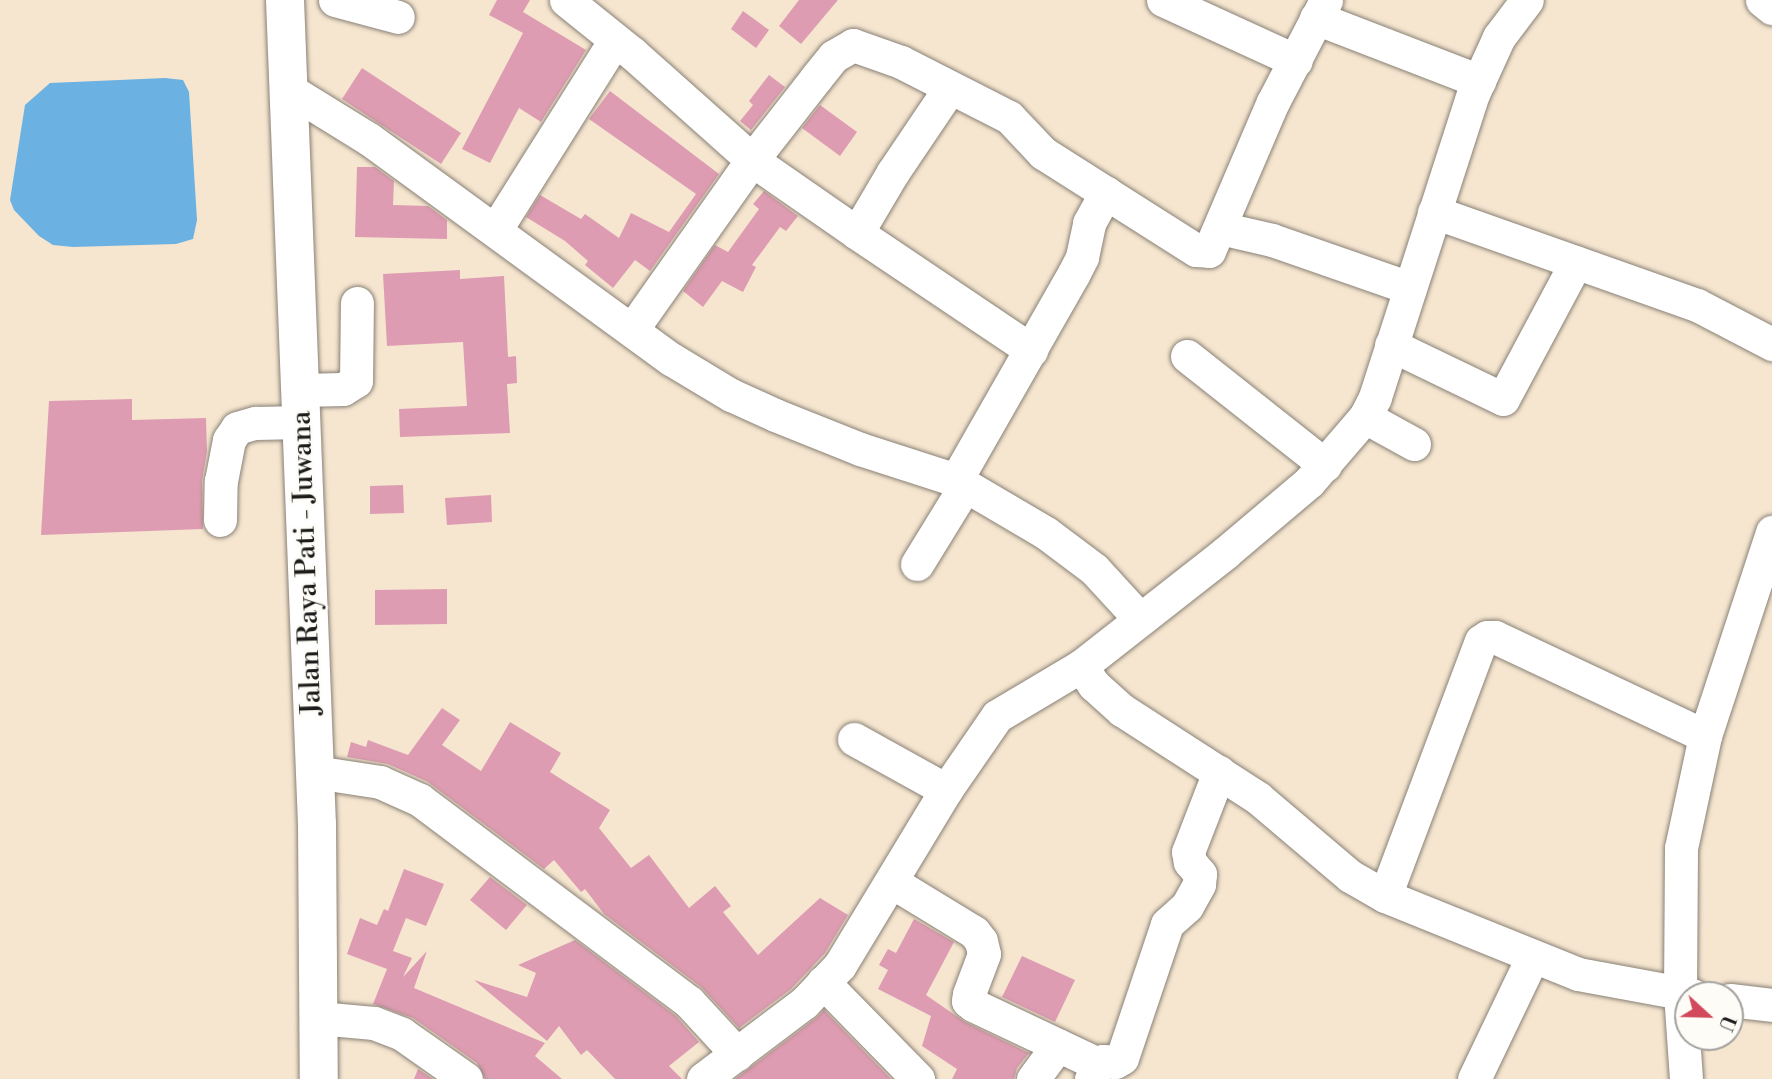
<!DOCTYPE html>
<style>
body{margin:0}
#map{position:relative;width:1772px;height:1079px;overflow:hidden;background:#f6e6d0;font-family:"Libre Bodoni",serif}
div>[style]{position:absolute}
.water>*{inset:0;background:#6bb1e1}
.building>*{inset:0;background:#de9cb2}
.roads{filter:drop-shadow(0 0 2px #898176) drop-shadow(0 0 2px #898176)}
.minor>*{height:33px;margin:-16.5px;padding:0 16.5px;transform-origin:16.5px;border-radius:16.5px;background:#fff}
.major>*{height:38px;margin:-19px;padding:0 19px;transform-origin:19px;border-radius:19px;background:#fff}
span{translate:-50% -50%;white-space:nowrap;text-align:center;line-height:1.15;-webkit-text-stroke:5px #fdfcf7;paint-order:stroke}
.street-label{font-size:28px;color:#1c1c1c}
.north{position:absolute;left:1674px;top:981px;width:70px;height:70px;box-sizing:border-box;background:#fdfcf7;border:2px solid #a3a29f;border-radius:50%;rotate:112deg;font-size:19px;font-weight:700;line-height:28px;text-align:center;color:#1c1c1c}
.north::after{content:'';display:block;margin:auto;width:24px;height:32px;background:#d1495b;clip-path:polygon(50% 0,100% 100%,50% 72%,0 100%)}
</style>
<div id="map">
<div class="water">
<div style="clip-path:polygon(165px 78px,183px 80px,189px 92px,197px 220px,193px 239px,176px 244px,73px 247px,53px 245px,39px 236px,14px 210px,10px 200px,25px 105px,50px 83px)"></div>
</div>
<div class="building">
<div style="clip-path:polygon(497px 0,530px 0,523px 12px,586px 50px,541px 122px,519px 108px,490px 163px,462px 149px,523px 33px,489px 15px)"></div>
<div style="clip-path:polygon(799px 0,838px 0,801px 44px,779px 26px)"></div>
<div style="clip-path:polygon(743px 11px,769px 30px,756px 48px,731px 29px)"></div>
<div style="clip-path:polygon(362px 68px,461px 133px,441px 164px,342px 99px)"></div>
<div style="clip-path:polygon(769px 75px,785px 87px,751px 130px,740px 121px,753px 105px,749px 101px)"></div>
<div style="clip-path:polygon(610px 91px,719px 174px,650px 271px,635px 260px,613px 288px,585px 265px,588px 261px,565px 241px,526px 217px,540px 195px,581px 219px,585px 214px,619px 238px,631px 213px,669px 232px,696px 194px,589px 119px)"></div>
<div style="clip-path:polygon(820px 105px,857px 132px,840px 156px,802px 128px)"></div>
<div style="clip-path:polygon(357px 167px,375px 167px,394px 181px,393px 205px,428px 206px,447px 220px,447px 239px,355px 237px)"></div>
<div style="clip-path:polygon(764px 191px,798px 216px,786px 231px,780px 227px,752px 265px,756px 267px,743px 292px,722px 281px,703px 307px,683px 291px,715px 245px,728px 252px,759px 209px,753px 204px)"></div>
<div style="clip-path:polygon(460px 270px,460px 279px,504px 276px,508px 357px,516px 356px,517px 383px,507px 384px,510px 433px,400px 437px,399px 409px,467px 406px,463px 342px,387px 346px,383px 274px)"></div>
<div style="clip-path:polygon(132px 399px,132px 420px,206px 418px,207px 451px,202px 481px,203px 529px,41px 535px,49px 401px)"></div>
<div style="clip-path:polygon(403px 485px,404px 513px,370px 514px,370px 486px)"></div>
<div style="clip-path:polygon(491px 495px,492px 522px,447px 525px,445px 498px)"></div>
<div style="clip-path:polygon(447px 589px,447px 624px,375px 625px,375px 590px)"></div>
<div style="clip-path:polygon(442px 708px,460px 720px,442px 745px,481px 771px,510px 722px,561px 753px,550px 772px,610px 810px,599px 828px,631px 868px,649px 855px,689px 908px,715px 886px,731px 906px,723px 912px,758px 955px,820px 898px,848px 915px,825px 953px,791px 989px,739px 1028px,701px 987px,604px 914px,585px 889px,581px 892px,554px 860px,544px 869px,428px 782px,388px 764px,347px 757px,351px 742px,366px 747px,368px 740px,408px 755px)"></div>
<div style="clip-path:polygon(404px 869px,444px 884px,426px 926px,406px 918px,393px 951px,412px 958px,403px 977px,427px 951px,414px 988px,545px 1043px,535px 1056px,562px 1079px,485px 1079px,477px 1063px,413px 1018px,373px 1004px,387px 969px,347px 954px,360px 918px,377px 925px,384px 909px,388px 911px)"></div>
<div style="clip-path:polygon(490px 877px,527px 905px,506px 930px,470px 900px)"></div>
<div style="clip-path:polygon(914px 919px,954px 942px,926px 995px,965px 1022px,1029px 1053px,1017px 1068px,1014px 1079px,952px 1079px,957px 1069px,922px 1046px,931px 1016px,878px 989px,888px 970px,879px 965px,888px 949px,896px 953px)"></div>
<div style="clip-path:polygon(575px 940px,676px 1016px,699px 1042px,669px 1066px,682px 1079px,615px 1079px,587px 1050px,581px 1055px,559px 1026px,547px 1041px,474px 980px,527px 997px,536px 973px,518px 965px)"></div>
<div style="clip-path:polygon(1022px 956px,1075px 980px,1055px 1022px,1002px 997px)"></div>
<div style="clip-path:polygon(824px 1010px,891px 1079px,735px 1079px,816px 1018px)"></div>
<div style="clip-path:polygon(418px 1069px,433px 1079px,414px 1079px)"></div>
</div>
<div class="roads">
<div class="minor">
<div style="left:335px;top:0;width:65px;rotate:15.1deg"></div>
<div style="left:566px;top:0;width:85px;rotate:38.8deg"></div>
<div style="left:632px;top:53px;width:161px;rotate:41.7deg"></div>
<div style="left:752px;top:160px;width:128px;rotate:34.8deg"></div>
<div style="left:857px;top:233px;width:71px;rotate:-59.5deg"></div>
<div style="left:893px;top:172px;width:100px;rotate:-56deg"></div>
<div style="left:1163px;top:0;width:146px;rotate:24.6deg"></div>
<div style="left:1762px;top:0;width:13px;rotate:39deg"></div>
<div style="left:1316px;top:18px;width:175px;rotate:21.1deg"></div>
<div style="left:288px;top:89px;width:95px;rotate:31.7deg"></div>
<div style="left:369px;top:139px;width:374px;rotate:36.1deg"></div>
<div style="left:671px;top:359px;width:70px;rotate:31deg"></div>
<div style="left:731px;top:395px;width:48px;rotate:24.4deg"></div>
<div style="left:775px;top:415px;width:92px;rotate:21.8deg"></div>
<div style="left:860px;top:449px;width:101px;rotate:17.9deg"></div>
<div style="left:956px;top:480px;width:104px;rotate:30.5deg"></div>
<div style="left:1046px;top:533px;width:60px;rotate:36.9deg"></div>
<div style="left:1094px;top:569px;width:68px;rotate:47.4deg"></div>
<div style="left:1434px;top:212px;width:279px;rotate:19.5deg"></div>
<div style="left:1697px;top:305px;width:85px;rotate:27.5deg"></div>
<div style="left:1220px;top:228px;width:53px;rotate:13deg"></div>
<div style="left:1272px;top:240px;width:146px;rotate:19.2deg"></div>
<div style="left:496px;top:229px;width:223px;rotate:-57.8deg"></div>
<div style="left:857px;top:233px;width:210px;rotate:33.9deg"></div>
<div style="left:633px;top:328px;width:206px;rotate:-54.7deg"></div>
<div style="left:752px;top:160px;width:104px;rotate:-52deg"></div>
<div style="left:816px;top:78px;width:28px;rotate:-51deg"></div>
<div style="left:834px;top:56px;width:22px;rotate:-30deg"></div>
<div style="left:853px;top:45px;width:51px;rotate:19.5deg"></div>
<div style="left:901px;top:62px;width:121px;rotate:27deg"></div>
<div style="left:1009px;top:117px;width:50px;rotate:46.6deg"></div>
<div style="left:1043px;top:153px;width:181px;rotate:32.4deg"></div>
<div style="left:1196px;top:250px;width:13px;rotate:4deg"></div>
<div style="left:1209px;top:251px;width:162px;rotate:-66.8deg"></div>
<div style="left:1273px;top:102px;width:115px;rotate:-62.5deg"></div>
<div style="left:1391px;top:345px;width:124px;rotate:25.7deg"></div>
<div style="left:1503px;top:399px;width:155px;rotate:-61.9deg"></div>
<div style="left:1187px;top:356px;width:176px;rotate:38.3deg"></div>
<div style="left:301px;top:390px;width:42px;rotate:-1.4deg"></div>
<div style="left:343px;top:389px;width:15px;rotate:-32deg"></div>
<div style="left:356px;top:381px;width:78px;rotate:-89.3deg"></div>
<div style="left:1365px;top:417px;width:56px;rotate:28.9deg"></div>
<div style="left:956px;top:480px;width:238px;rotate:-60.3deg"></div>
<div style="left:1074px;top:273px;width:18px;rotate:-63deg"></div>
<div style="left:1082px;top:257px;width:35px;rotate:-78deg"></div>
<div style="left:1089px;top:223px;width:35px;rotate:-61deg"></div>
<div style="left:220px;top:520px;width:39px;rotate:-89deg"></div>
<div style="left:221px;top:481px;width:42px;rotate:-79deg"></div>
<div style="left:229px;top:440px;width:14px;rotate:-56deg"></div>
<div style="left:237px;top:428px;width:19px;rotate:-16deg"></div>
<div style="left:255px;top:423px;width:47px;rotate:-1.2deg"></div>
<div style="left:917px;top:564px;width:92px;rotate:-58.4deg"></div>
<div style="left:1081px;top:666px;width:23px;rotate:56deg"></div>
<div style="left:1094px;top:685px;width:38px;rotate:42deg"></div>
<div style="left:1122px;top:710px;width:162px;rotate:32.9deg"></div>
<div style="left:1258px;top:798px;width:121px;rotate:40.3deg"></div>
<div style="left:1350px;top:876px;width:40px;rotate:29.7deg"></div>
<div style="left:1385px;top:896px;width:208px;rotate:22deg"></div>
<div style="left:1578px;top:974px;width:116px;rotate:10.4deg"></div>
<div style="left:854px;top:739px;width:105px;rotate:29deg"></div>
<div style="left:315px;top:772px;width:66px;rotate:8.7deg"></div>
<div style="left:380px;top:782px;width:44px;rotate:24.2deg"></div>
<div style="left:420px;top:800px;width:336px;rotate:36.9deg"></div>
<div style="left:689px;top:1002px;width:71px;rotate:47.3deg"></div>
<div style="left:892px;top:882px;width:96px;rotate:31.4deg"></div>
<div style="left:974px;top:932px;width:11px;rotate:52deg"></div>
<div style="left:981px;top:941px;width:13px;rotate:77deg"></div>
<div style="left:984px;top:954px;width:43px;rotate:110.6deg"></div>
<div style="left:969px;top:994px;width:7px;rotate:98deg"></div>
<div style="left:968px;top:1001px;width:6px;rotate:39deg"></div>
<div style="left:973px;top:1005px;width:138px;rotate:25.3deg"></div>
<div style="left:1385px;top:896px;width:272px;rotate:-69.4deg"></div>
<div style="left:1481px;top:641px;width:7px;rotate:-34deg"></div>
<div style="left:1487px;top:637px;width:8px"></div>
<div style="left:1495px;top:637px;width:232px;rotate:25.2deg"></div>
<div style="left:823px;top:982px;width:136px;rotate:45.6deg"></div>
<div style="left:1730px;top:1000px;width:42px;rotate:6.8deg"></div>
<div style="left:318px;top:1018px;width:56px;rotate:5.1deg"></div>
<div style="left:374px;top:1023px;width:30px;rotate:21deg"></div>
<div style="left:402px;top:1034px;width:78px;rotate:35.1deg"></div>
<div style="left:703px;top:1079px;width:126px;rotate:-37deg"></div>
<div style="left:804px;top:1003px;width:52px;rotate:-46.5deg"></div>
<div style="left:840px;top:965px;width:205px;rotate:-58.8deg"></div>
<div style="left:946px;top:790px;width:90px;rotate:-55.4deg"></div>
<div style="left:997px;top:716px;width:98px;rotate:-30.8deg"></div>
<div style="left:1081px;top:666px;width:183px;rotate:-38.1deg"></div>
<div style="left:1225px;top:553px;width:110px;rotate:-40.2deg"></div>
<div style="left:1309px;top:482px;width:86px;rotate:-49.3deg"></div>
<div style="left:1365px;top:417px;width:22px;rotate:-63deg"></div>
<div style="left:1375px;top:397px;width:318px;rotate:-72.1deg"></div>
<div style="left:1473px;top:94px;width:63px;rotate:-65.5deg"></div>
<div style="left:1499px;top:37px;width:46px;rotate:-52.9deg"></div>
<div style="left:1033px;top:1079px;width:42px;rotate:-53.7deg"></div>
<div style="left:1091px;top:1079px;width:17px;rotate:-65deg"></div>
<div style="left:1098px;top:1064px;width:6px;rotate:-31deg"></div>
<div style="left:1103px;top:1061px;width:12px;rotate:5deg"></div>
<div style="left:1115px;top:1062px;width:8px;rotate:-30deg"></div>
<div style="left:1122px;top:1058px;width:141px;rotate:-71.4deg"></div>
<div style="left:1167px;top:924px;width:27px;rotate:-42deg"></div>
<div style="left:1187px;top:906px;width:25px;rotate:-61deg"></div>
<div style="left:1199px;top:884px;width:10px;rotate:-84deg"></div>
<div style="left:1200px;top:874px;width:16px;rotate:-130deg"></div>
<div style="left:1190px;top:862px;width:10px;rotate:-101deg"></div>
<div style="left:1188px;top:852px;width:86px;rotate:-68.8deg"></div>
<div style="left:1474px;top:1079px;width:134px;rotate:-64.4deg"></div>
<div style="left:1686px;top:1079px;width:86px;rotate:-94deg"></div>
<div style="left:1680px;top:993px;width:145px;rotate:-89.6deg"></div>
<div style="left:1681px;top:848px;width:115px;rotate:-77.9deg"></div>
<div style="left:1705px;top:736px;width:215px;rotate:-71.8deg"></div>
</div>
<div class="major">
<div style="left:285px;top:0;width:825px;rotate:87.78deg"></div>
<div style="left:317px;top:824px;width:255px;rotate:89.6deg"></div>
</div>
</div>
<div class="street-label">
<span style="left:307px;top:563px;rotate:-92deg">Jalan Raya Pati - Juwana</span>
</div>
<div class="north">U</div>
</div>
